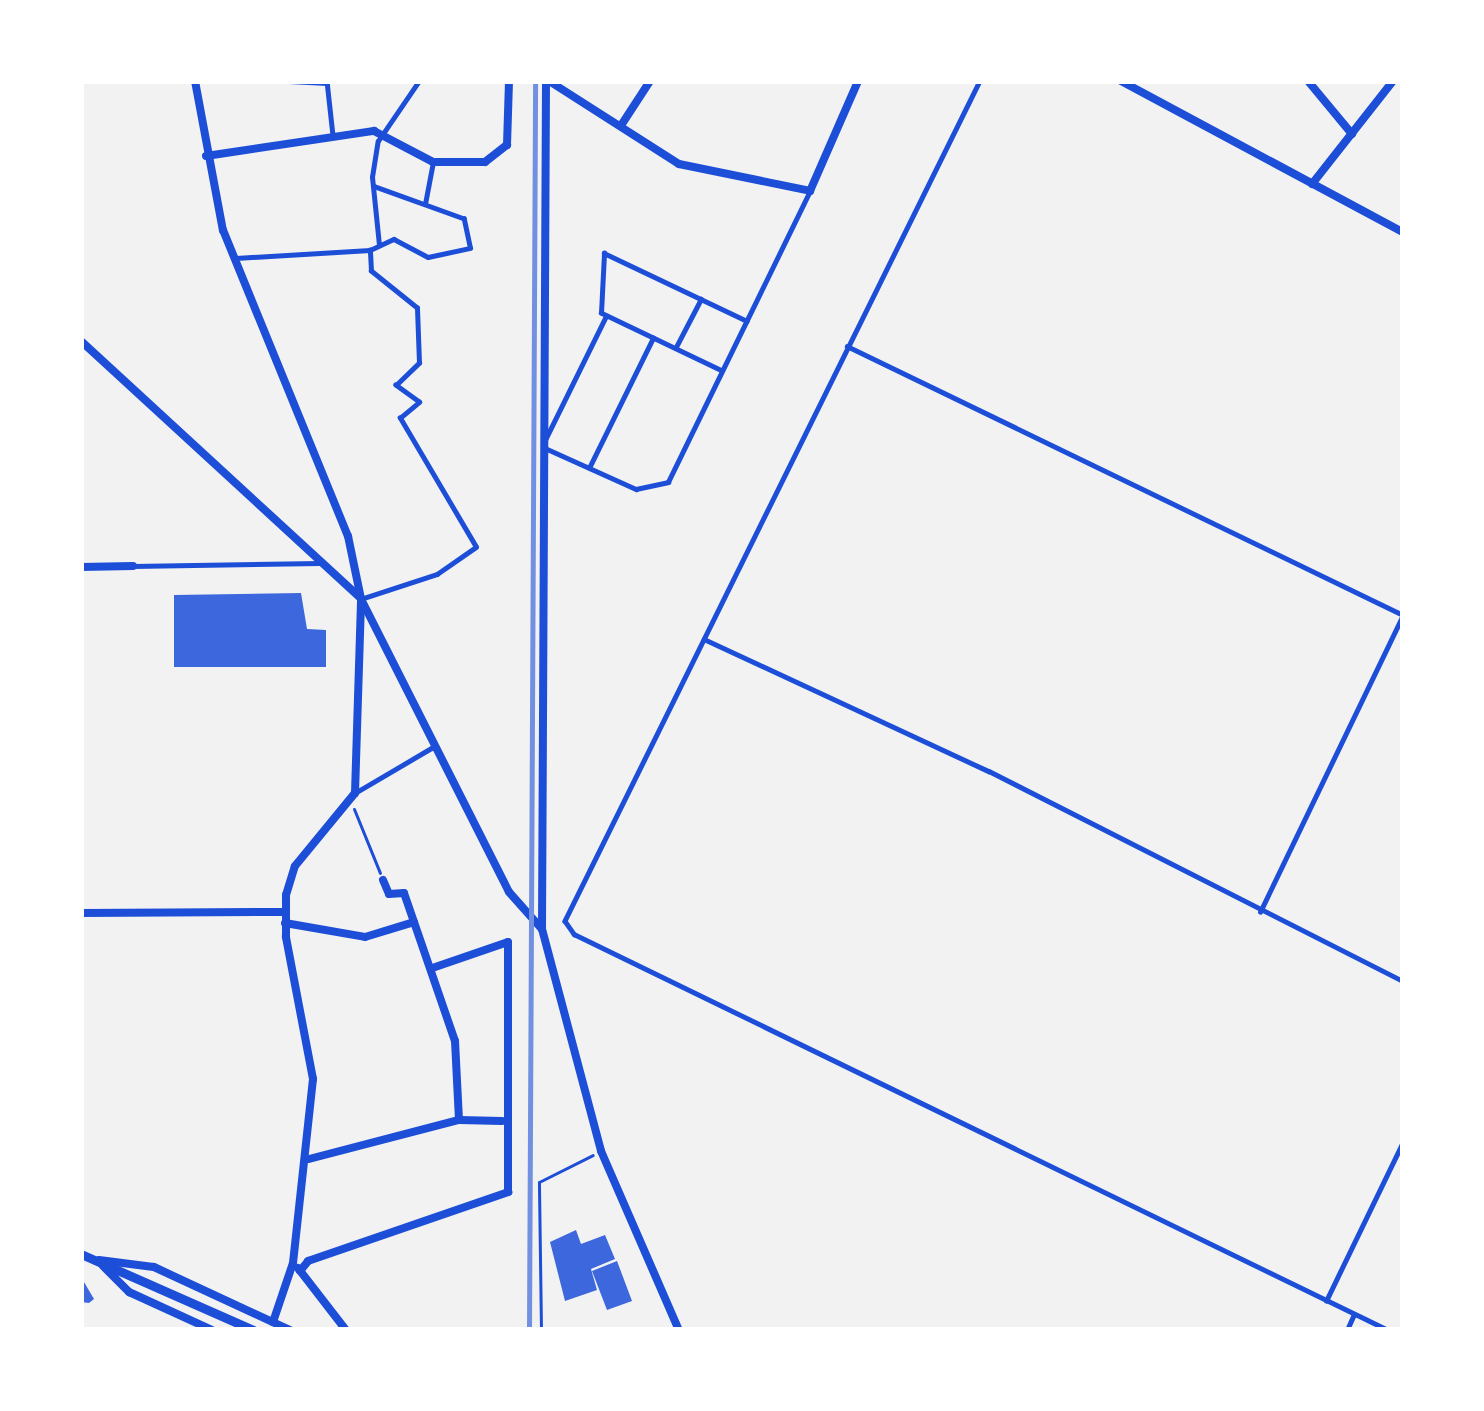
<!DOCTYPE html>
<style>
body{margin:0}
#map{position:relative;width:1484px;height:1411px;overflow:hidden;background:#f2f2f2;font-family:"Exo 2",sans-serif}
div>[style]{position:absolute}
.building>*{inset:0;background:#3d67dc}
.path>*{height:3px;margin:-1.5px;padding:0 1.5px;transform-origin:1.5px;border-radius:1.5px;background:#1d4ed8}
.service>*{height:4.5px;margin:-2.25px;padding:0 2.25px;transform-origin:2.25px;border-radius:2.25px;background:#1d4ed8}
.minor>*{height:8px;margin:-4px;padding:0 4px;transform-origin:4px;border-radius:4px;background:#1d4ed8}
.tertiary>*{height:9px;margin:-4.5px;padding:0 4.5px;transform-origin:4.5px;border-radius:4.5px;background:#1d4ed8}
.rail>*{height:4.5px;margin:-2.25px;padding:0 2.25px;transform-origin:2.25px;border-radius:2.25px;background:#7290e2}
span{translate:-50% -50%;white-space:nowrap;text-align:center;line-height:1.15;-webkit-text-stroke:12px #fff;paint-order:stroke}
.frame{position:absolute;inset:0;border:84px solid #fff;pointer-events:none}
</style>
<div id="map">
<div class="building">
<div style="clip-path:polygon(301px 593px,307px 629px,326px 630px,326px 667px,174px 667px,174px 595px)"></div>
<div style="clip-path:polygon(576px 1230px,581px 1244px,605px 1235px,615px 1259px,591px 1269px,597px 1290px,565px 1301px,550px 1242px)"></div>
<div style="clip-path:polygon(617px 1261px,632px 1301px,607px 1310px,592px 1271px)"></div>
<div style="clip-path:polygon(84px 1282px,94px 1299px,89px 1303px,81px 1302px)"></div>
</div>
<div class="path">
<div style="left:354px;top:809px;width:69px;rotate:67.9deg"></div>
<div style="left:541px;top:1330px;width:148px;rotate:-90.8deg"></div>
<div style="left:539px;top:1182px;width:60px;rotate:-26.6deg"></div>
</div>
<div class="service">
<div style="left:289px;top:81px;width:38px;rotate:3deg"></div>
<div style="left:327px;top:81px;width:54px;rotate:83.7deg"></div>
<div style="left:980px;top:81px;width:937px;rotate:116.29deg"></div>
<div style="left:565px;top:921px;width:16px;rotate:55deg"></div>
<div style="left:574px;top:934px;width:905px;rotate:25.94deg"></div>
<div style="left:425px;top:204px;width:43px;rotate:-79.2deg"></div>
<div style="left:379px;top:245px;width:68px;rotate:-95.9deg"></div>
<div style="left:372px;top:177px;width:36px;rotate:-81deg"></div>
<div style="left:378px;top:141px;width:73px;rotate:-55.7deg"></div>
<div style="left:236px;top:258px;width:134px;rotate:-3.4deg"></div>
<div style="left:370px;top:250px;width:26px;rotate:-25deg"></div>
<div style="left:394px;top:239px;width:38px;rotate:28deg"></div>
<div style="left:428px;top:257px;width:43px;rotate:-12.1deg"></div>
<div style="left:470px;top:248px;width:30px;rotate:-102deg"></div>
<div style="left:464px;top:219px;width:95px;rotate:-160.2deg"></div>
<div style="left:847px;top:346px;width:618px;rotate:25.82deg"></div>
<div style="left:676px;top:347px;width:54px;rotate:-62.5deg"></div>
<div style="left:722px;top:371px;width:134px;rotate:-154.4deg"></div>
<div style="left:601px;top:313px;width:60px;rotate:-87.1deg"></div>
<div style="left:604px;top:253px;width:158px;rotate:25.4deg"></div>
<div style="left:545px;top:440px;width:138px;rotate:-63.8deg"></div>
<div style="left:545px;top:448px;width:100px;rotate:24.3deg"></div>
<div style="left:636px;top:489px;width:33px;rotate:-12deg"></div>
<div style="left:668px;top:482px;width:324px;rotate:-64deg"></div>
<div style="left:589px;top:468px;width:145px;rotate:-63.8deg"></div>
<div style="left:133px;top:566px;width:187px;rotate:-0.9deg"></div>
<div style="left:361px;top:599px;width:80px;rotate:-18.2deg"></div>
<div style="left:437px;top:574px;width:47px;rotate:-34.7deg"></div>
<div style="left:476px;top:547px;width:150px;rotate:-120.5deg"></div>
<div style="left:400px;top:418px;width:25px;rotate:-40deg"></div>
<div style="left:419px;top:402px;width:29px;rotate:-144deg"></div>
<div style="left:396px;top:385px;width:32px;rotate:-44deg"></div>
<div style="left:419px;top:363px;width:55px;rotate:-92.1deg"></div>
<div style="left:417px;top:308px;width:59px;rotate:-141.2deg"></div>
<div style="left:371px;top:271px;width:21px;rotate:-93deg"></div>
<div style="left:704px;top:639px;width:314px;rotate:24.9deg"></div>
<div style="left:989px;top:771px;width:464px;rotate:26.9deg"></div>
<div style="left:355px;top:793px;width:91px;rotate:-30.5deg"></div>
<div style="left:1260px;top:912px;width:330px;rotate:-64.3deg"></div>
<div style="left:1326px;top:1301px;width:177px;rotate:-64.2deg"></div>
<div style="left:1347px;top:1330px;width:17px;rotate:-66deg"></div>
</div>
<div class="minor">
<div style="left:195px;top:81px;width:152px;rotate:79.4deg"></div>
<div style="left:223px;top:230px;width:331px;rotate:67.8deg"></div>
<div style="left:348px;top:536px;width:64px;rotate:78.3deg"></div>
<div style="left:361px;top:599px;width:328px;rotate:63.2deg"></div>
<div style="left:509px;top:892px;width:48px;rotate:48.4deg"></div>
<div style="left:546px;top:81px;width:848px;rotate:90.27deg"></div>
<div style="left:542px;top:929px;width:230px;rotate:75.1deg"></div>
<div style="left:601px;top:1151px;width:195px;rotate:66.5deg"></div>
<div style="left:549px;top:81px;width:154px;rotate:32.6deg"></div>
<div style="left:679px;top:164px;width:134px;rotate:11.6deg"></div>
<div style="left:810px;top:191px;width:120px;rotate:-66.4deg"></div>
<div style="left:1121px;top:81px;width:320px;rotate:28.2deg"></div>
<div style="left:1308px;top:81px;width:69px;rotate:50.3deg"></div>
<div style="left:622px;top:124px;width:51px;rotate:-56.9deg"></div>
<div style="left:206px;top:156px;width:170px;rotate:-8.5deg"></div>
<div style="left:374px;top:131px;width:67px;rotate:27.7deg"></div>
<div style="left:433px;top:162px;width:52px"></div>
<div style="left:485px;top:162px;width:28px;rotate:-38deg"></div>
<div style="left:507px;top:145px;width:64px;rotate:-88.2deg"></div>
<div style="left:1312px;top:184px;width:131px;rotate:-51.8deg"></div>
<div style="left:81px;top:341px;width:379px;rotate:42.6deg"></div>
<div style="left:81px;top:567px;width:52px;rotate:-1.1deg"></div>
<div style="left:383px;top:880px;width:15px;rotate:67deg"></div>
<div style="left:389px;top:894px;width:15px;rotate:-4deg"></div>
<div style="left:404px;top:893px;width:31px;rotate:71deg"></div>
<div style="left:81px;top:913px;width:204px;rotate:-0.3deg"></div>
<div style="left:285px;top:923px;width:81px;rotate:9.9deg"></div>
<div style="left:365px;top:937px;width:51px;rotate:-17deg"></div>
<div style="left:414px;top:922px;width:126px;rotate:71deg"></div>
<div style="left:455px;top:1041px;width:79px;rotate:87.1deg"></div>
<div style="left:309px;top:1159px;width:155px;rotate:-14.6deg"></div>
<div style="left:459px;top:1120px;width:43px;rotate:1.3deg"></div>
<div style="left:99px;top:1260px;width:55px;rotate:7.3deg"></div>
<div style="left:154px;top:1267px;width:150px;rotate:24.9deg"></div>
<div style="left:103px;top:1266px;width:37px;rotate:45deg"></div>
<div style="left:129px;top:1292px;width:91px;rotate:24.6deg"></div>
<div style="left:298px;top:1268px;width:78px;rotate:52.3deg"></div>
<div style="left:300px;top:1271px;width:13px;rotate:-51deg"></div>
<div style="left:308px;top:1261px;width:212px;rotate:-19deg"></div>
<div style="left:508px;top:1192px;width:250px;rotate:-90deg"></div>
<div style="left:508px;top:942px;width:80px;rotate:161.1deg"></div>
<div style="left:273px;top:1322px;width:62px;rotate:-71.3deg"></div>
<div style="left:293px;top:1263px;width:185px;rotate:-83.8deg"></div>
<div style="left:313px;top:1079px;width:145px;rotate:-100.8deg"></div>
<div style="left:286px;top:937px;width:42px;rotate:-90deg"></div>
<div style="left:286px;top:895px;width:30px;rotate:-73deg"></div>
<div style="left:295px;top:866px;width:94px;rotate:-50.6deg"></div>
<div style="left:355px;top:793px;width:192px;rotate:-88.2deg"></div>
</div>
<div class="tertiary">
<div style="left:81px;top:1254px;width:188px;rotate:23.8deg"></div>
</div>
<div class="rail">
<div style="left:529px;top:1330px;width:1249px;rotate:-89.72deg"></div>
</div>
<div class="frame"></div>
</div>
